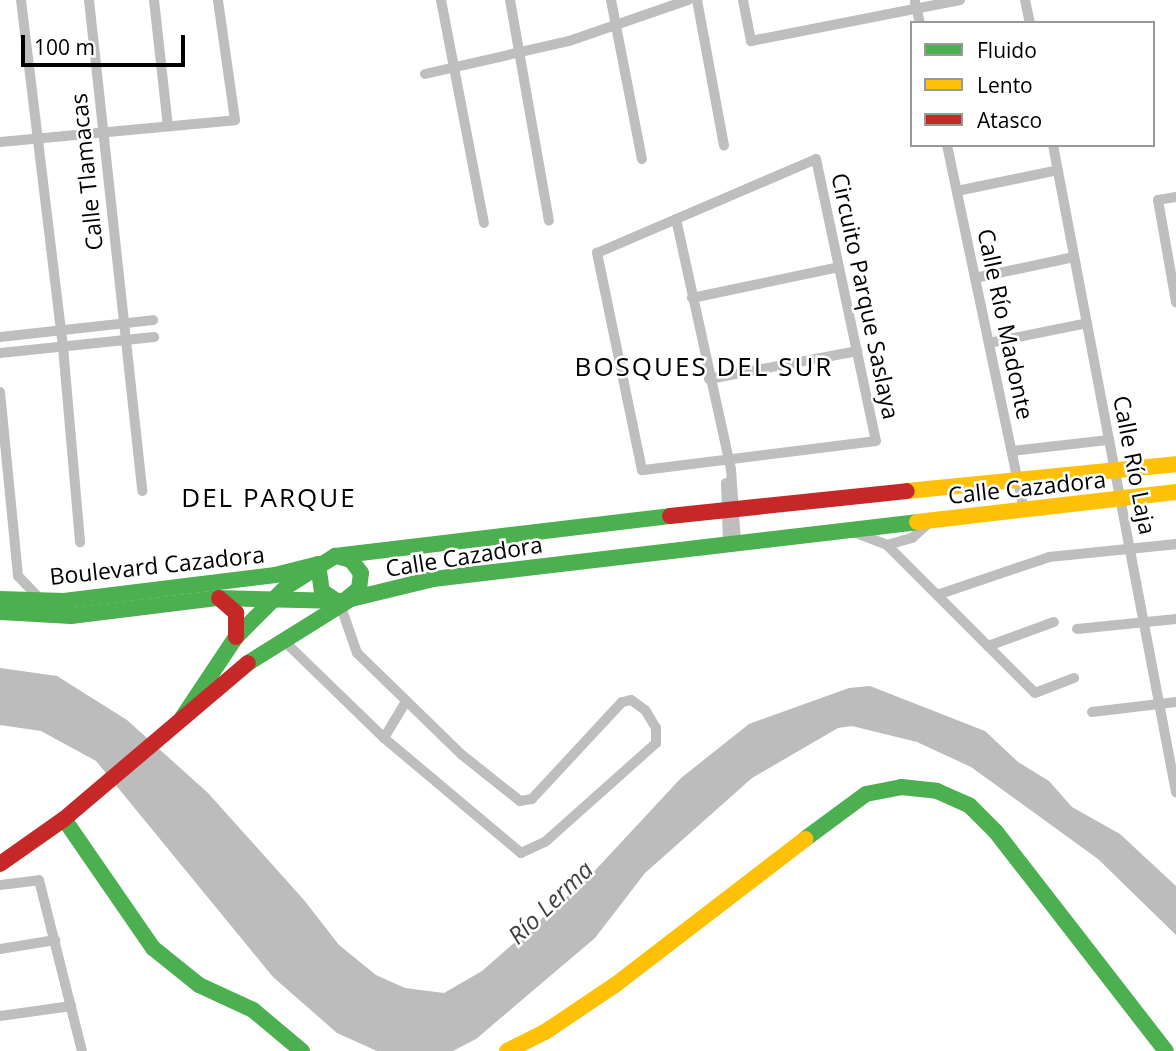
<!DOCTYPE html>
<meta charset="utf-8">
<style>
body{margin:0}
#map{position:relative;width:1176px;height:1051px;overflow:hidden;background:#fff;font-family:"Open Sans",sans-serif}
div>[style]{position:absolute}
.water>*{inset:0;background:#bcbcbc}
.street>*{height:10px;margin:-5px;padding:0 5px;transform-origin:5px;border-radius:5px;background:#bebebe}
.fast>*{height:16px;margin:-8px;padding:0 8px;transform-origin:8px;border-radius:8px;background:#4caf50}
.slow>*{height:16px;margin:-8px;padding:0 8px;transform-origin:8px;border-radius:8px;background:#ffc107}
.jam>*{height:16px;margin:-8px;padding:0 8px;transform-origin:8px;border-radius:8px;background:#c62828}
span{translate:-50% -50%;white-space:nowrap;text-align:center;line-height:1.15;-webkit-text-stroke:5px #fff;paint-order:stroke}
.street-label{font-size:23px;color:#000}
.water-label{font-size:24px;color:#404040;font-style:italic}
.quarter-label{font-size:26px;color:#000;letter-spacing:2px}
.legend{position:absolute;left:910px;top:21px;width:245px;height:126px;box-sizing:border-box;background:#fff;border:2px solid #999;margin:0;padding:9px 12px;list-style:none;font-size:21px;color:#000}
.legend li{display:flex;align-items:center;gap:14px;height:35px}
.legend b{width:35px;border:2px solid #999}
.scale{position:absolute;left:21px;top:35px;width:164px;height:32px;box-sizing:border-box;border:4px solid #000;border-top:0;padding-left:9px;font-size:21px;line-height:24px;white-space:nowrap;color:#000;-webkit-text-stroke:5px #fff;paint-order:stroke}
</style>
<div id="map">
<div class="water">
<div style="clip-path:polygon(0 668px,57px 676px,127px 720px,208px 793px,304px 900px,339px 945px,376px 975px,405px 988px,444px 993px,482px 971px,588px 878px,681px 778px,749px 724px,849px 688px,870px 686px,985px 731px,1018px 762px,1049px 781px,1072px 807px,1120px 834px,1176px 886px,1176px 935px,1098px 859px,971px 767px,917px 742px,852px 726px,838px 728px,752px 778px,645px 873px,595px 938px,476px 1039px,453px 1051px,377px 1051px,337px 1033px,273px 977px,96px 761px,41px 731px,0 725px)"></div>
</div>
<div class="street">
<div style="left:21px;top:0;width:350px;rotate:83.1deg"></div>
<div style="left:63px;top:347px;width:196px;rotate:85deg"></div>
<div style="left:89px;top:0;width:494px;rotate:83.8deg"></div>
<div style="left:154px;top:0;width:127px;rotate:83.7deg"></div>
<div style="left:441px;top:0;width:227px;rotate:79.1deg"></div>
<div style="left:510px;top:0;width:224px;rotate:80deg"></div>
<div style="left:611px;top:0;width:162px;rotate:79deg"></div>
<div style="left:697px;top:0;width:148px;rotate:79.5deg"></div>
<div style="left:743px;top:0;width:42px;rotate:79deg"></div>
<div style="left:751px;top:41px;width:213px;rotate:-11.1deg"></div>
<div style="left:1025px;top:0;width:24px;rotate:78deg"></div>
<div style="left:915px;top:2px;width:22px;rotate:77deg"></div>
<div style="left:425px;top:74px;width:148px;rotate:-12.9deg"></div>
<div style="left:569px;top:41px;width:126px;rotate:-19deg"></div>
<div style="left:0;top:142px;width:236px;rotate:-5.3deg"></div>
<div style="left:235px;top:120px;width:121px;rotate:-98.1deg"></div>
<div style="left:947px;top:145px;width:374px;rotate:78.1deg"></div>
<div style="left:1053px;top:145px;width:659px;rotate:79.24deg"></div>
<div style="left:816px;top:159px;width:288px;rotate:78deg"></div>
<div style="left:876px;top:441px;width:236px;rotate:172.9deg"></div>
<div style="left:642px;top:470px;width:222px;rotate:-101.7deg"></div>
<div style="left:597px;top:253px;width:238px;rotate:-23.2deg"></div>
<div style="left:957px;top:191px;width:103px;rotate:-11.7deg"></div>
<div style="left:1176px;top:197px;width:18px;rotate:171deg"></div>
<div style="left:1158px;top:200px;width:104px;rotate:80deg"></div>
<div style="left:676px;top:219px;width:256px;rotate:77.6deg"></div>
<div style="left:731px;top:469px;width:73px;rotate:86.1deg"></div>
<div style="left:975px;top:278px;width:101px;rotate:-12deg"></div>
<div style="left:692px;top:298px;width:150px;rotate:-11.9deg"></div>
<div style="left:0;top:337px;width:154px;rotate:-6.3deg"></div>
<div style="left:989px;top:343px;width:100px;rotate:-11.5deg"></div>
<div style="left:0;top:353px;width:155px;rotate:-5.9deg"></div>
<div style="left:709px;top:379px;width:151px;rotate:-10.7deg"></div>
<div style="left:0;top:392px;width:185px;rotate:84.4deg"></div>
<div style="left:18px;top:576px;width:33px;rotate:46deg"></div>
<div style="left:1012px;top:451px;width:98px;rotate:-6.5deg"></div>
<div style="left:726px;top:483px;width:60px;rotate:88.1deg"></div>
<div style="left:851px;top:531px;width:39px;rotate:21deg"></div>
<div style="left:887px;top:545px;width:26px;rotate:-16deg"></div>
<div style="left:912px;top:538px;width:24px;rotate:-42deg"></div>
<div style="left:887px;top:545px;width:209px;rotate:45deg"></div>
<div style="left:1035px;top:693px;width:42px;rotate:-21deg"></div>
<div style="left:937px;top:595px;width:118px;rotate:-18.7deg"></div>
<div style="left:1049px;top:557px;width:128px;rotate:-5.8deg"></div>
<div style="left:1077px;top:629px;width:100px;rotate:-5.8deg"></div>
<div style="left:282px;top:639px;width:142px;rotate:44.1deg"></div>
<div style="left:384px;top:738px;width:179px;rotate:40deg"></div>
<div style="left:521px;top:853px;width:26px;rotate:-25deg"></div>
<div style="left:545px;top:842px;width:149px;rotate:-41.7deg"></div>
<div style="left:656px;top:743px;width:15px;rotate:-90deg"></div>
<div style="left:656px;top:728px;width:21px;rotate:-121deg"></div>
<div style="left:645px;top:710px;width:17px;rotate:-144deg"></div>
<div style="left:631px;top:700px;width:9px;rotate:167deg"></div>
<div style="left:622px;top:702px;width:132px;rotate:132.9deg"></div>
<div style="left:532px;top:799px;width:12px;rotate:171deg"></div>
<div style="left:520px;top:801px;width:75px;rotate:-141.5deg"></div>
<div style="left:461px;top:754px;width:145px;rotate:-135.8deg"></div>
<div style="left:357px;top:653px;width:49px;rotate:-109.2deg"></div>
<div style="left:988px;top:646px;width:70px;rotate:-20deg"></div>
<div style="left:1092px;top:712px;width:85px;rotate:-6.8deg"></div>
<div style="left:384px;top:738px;width:41px;rotate:-59deg"></div>
<div style="left:0;top:885px;width:39px;rotate:-7deg"></div>
<div style="left:39px;top:880px;width:176px;rotate:75.9deg"></div>
<div style="left:0;top:949px;width:56px;rotate:-9.3deg"></div>
<div style="left:0;top:1016px;width:72px;rotate:-8deg"></div>
</div>
<div class="fast">
<div style="left:0;top:599px;width:64px;rotate:1.8deg"></div>
<div style="left:64px;top:601px;width:213px;rotate:-7deg"></div>
<div style="left:275px;top:575px;width:44px;rotate:-14.3deg"></div>
<div style="left:318px;top:564px;width:27px;rotate:82deg"></div>
<div style="left:322px;top:591px;width:19px;rotate:35deg"></div>
<div style="left:0;top:612px;width:71px;rotate:3.2deg"></div>
<div style="left:71px;top:616px;width:147px;rotate:-7deg"></div>
<div style="left:217px;top:598px;width:127px;rotate:1.4deg"></div>
<div style="left:344px;top:601px;width:19px;rotate:-39deg"></div>
<div style="left:359px;top:589px;width:16px;rotate:-83deg"></div>
<div style="left:361px;top:573px;width:16px;rotate:-128deg"></div>
<div style="left:351px;top:560px;width:16px;rotate:-165deg"></div>
<div style="left:248px;top:663px;width:121px;rotate:-31.9deg"></div>
<div style="left:351px;top:599px;width:84px;rotate:-13.7deg"></div>
<div style="left:433px;top:579px;width:487px;rotate:-6.7deg"></div>
<div style="left:182px;top:718px;width:97px;rotate:-56.3deg"></div>
<div style="left:236px;top:637px;width:71px;rotate:-45deg"></div>
<div style="left:286px;top:587px;width:58px;rotate:-32.3deg"></div>
<div style="left:335px;top:556px;width:337px;rotate:-6.8deg"></div>
<div style="left:64px;top:819px;width:157px;rotate:55.4deg"></div>
<div style="left:153px;top:948px;width:59px;rotate:38.8deg"></div>
<div style="left:199px;top:985px;width:60px;rotate:24.8deg"></div>
<div style="left:253px;top:1010px;width:64px;rotate:39.9deg"></div>
<div style="left:805px;top:839px;width:76px;rotate:-36.4deg"></div>
<div style="left:866px;top:794px;width:36px;rotate:-11deg"></div>
<div style="left:901px;top:787px;width:36px;rotate:6deg"></div>
<div style="left:937px;top:791px;width:36px;rotate:24deg"></div>
<div style="left:970px;top:806px;width:37px;rotate:45deg"></div>
<div style="left:996px;top:832px;width:277px;rotate:52.2deg"></div>
</div>
<div class="slow">
<div style="left:907px;top:491px;width:270px;rotate:-5.7deg"></div>
<div style="left:917px;top:522px;width:261px;rotate:-6.6deg"></div>
<div style="left:507px;top:1051px;width:42px;rotate:-26.6deg"></div>
<div style="left:545px;top:1032px;width:84px;rotate:-33.9deg"></div>
<div style="left:615px;top:985px;width:240px;rotate:-37.5deg"></div>
</div>
<div class="jam">
<div style="left:670px;top:516px;width:238px;rotate:-6deg"></div>
<div style="left:219px;top:598px;width:23px;rotate:41deg"></div>
<div style="left:236px;top:613px;width:24px;rotate:90deg"></div>
<div style="left:0;top:864px;width:78px;rotate:-35.1deg"></div>
<div style="left:64px;top:819px;width:241px;rotate:-40.3deg"></div>
</div>
<div class="street-label">
<span style="left:86px;top:172px;rotate:-96deg">Calle Tlamacas</span>
<span style="left:866px;top:296px;rotate:78deg">Circuito Parque Saslaya</span>
<span style="left:1006px;top:324px;rotate:78deg">Calle Río Madonte</span>
<span style="left:1135px;top:465px;rotate:79deg">Calle Río Laja</span>
<span style="left:1027px;top:487px;rotate:-6deg">Calle Cazadora</span>
<span style="left:464px;top:556px;rotate:-9deg">Calle Cazadora</span>
<span style="left:157px;top:565px;rotate:-6deg">Boulevard Cazadora</span>
</div>
<div class="water-label">
<span style="left:550px;top:902px;rotate:-44deg">Río Lerma</span>
</div>
<div class="quarter-label">
<span style="left:704px;top:367px">BOSQUES DEL SUR</span>
<span style="left:269px;top:498px">DEL PARQUE</span>
</div>
<ul class="legend">
<li><b style="height:9px;background:#4caf50"></b>Fluido</li>
<li><b style="height:9px;background:#ffc107"></b>Lento</li>
<li><b style="height:9px;background:#c62828"></b>Atasco</li>
</ul>
<div class="scale">100 m</div>
</div>
